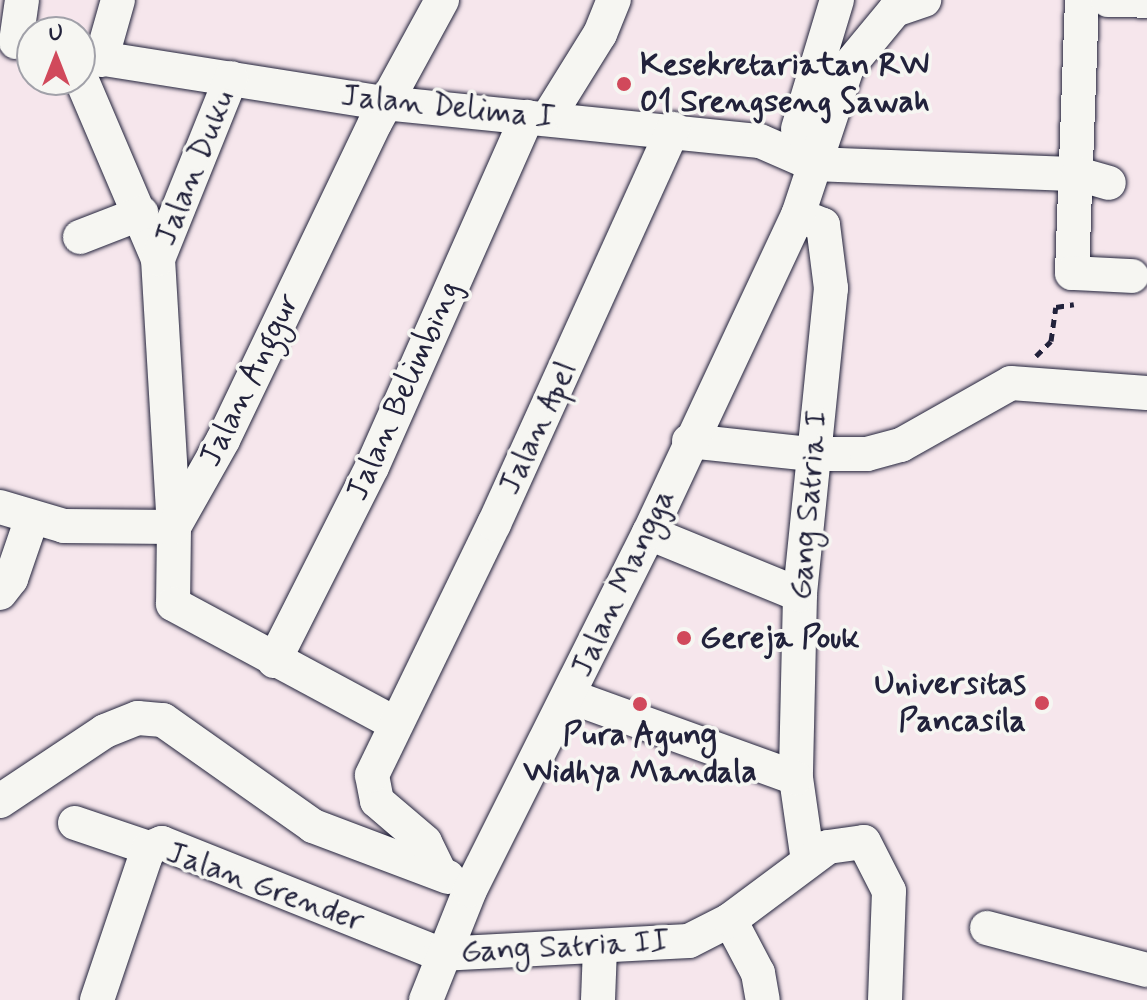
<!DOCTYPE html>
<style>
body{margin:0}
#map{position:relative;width:1147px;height:1000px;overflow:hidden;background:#f6e6ec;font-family:Mynerve,sans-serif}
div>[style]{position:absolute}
.path>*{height:5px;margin-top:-2.5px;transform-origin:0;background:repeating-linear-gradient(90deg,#22223b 0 8px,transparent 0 14px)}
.roads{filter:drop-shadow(0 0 2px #22223b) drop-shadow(0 0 2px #22223b)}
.minor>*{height:34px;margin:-17px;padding:0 17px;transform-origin:17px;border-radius:17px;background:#f6f6f2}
.dots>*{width:22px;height:22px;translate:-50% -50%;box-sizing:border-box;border:4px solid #f6f6f2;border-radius:50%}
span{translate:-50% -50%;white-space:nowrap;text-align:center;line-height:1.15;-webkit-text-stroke:7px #f6f6f2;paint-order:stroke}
.poi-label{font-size:32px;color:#22223b;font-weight:700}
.left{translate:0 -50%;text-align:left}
.right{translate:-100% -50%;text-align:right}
.street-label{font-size:32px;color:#22223b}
.north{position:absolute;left:16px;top:16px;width:80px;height:80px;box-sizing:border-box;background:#f6f6f2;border:2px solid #a1a1a9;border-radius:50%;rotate:0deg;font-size:22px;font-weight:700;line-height:32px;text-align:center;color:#22223b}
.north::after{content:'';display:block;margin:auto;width:28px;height:36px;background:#d1495b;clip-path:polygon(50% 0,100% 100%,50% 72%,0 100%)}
</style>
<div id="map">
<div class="path">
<div style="left:1036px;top:356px;width:21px;rotate:-45deg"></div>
<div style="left:1051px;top:341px;width:34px;rotate:-82deg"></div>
<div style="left:1056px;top:307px;width:18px;rotate:-9deg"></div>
</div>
<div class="roads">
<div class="minor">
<div style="left:1082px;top:0;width:273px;rotate:92.1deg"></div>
<div style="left:1072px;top:273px;width:60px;rotate:2.9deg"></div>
<div style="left:1108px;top:0;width:39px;rotate:1deg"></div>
<div style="left:16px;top:42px;width:42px;rotate:-81.9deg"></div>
<div style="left:80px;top:55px;width:308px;rotate:9deg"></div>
<div style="left:384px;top:103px;width:378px;rotate:5.8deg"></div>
<div style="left:760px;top:141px;width:58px;rotate:23.5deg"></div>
<div style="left:813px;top:164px;width:265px;rotate:2.2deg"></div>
<div style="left:1078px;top:174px;width:32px;rotate:16deg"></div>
<div style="left:101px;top:60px;width:62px;rotate:-74.2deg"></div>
<div style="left:80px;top:76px;width:199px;rotate:66.9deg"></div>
<div style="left:158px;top:259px;width:268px;rotate:86.6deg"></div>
<div style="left:174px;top:527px;width:77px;rotate:90.7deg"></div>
<div style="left:173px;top:604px;width:251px;rotate:28.3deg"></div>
<div style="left:547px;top:119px;width:100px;rotate:-58.1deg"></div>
<div style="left:600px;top:34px;width:37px;rotate:-68deg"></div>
<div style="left:798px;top:129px;width:135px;rotate:-73.2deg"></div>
<div style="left:798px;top:215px;width:27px;rotate:22deg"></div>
<div style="left:823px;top:225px;width:64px;rotate:82.8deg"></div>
<div style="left:831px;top:288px;width:309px;rotate:95.8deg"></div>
<div style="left:800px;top:595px;width:183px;rotate:91.3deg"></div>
<div style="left:796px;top:778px;width:84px;rotate:81.8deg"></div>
<div style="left:80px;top:237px;width:66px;rotate:-21.2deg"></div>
<div style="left:158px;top:259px;width:195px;rotate:-68deg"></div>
<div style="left:689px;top:441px;width:123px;rotate:6.1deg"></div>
<div style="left:811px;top:454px;width:56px"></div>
<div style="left:867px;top:454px;width:35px;rotate:-15deg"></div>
<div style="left:901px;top:445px;width:126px;rotate:-29.4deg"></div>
<div style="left:1011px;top:383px;width:136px;rotate:4.2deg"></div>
<div style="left:0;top:507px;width:67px;rotate:16.5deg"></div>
<div style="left:64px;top:526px;width:110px;rotate:0.5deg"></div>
<div style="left:174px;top:527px;width:100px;rotate:-60.6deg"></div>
<div style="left:223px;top:440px;width:352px;rotate:-64.4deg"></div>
<div style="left:375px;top:123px;width:140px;rotate:-61.4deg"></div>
<div style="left:649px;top:533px;width:163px;rotate:22.3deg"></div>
<div style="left:0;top:593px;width:18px;rotate:-52deg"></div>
<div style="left:11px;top:579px;width:65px;rotate:-71deg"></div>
<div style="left:274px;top:661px;width:217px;rotate:-63.2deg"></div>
<div style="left:372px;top:467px;width:383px;rotate:-66.1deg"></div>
<div style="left:569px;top:696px;width:241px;rotate:19.9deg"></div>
<div style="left:0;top:801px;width:126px;rotate:-33.7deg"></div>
<div style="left:105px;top:731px;width:35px;rotate:-22deg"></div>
<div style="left:138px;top:718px;width:25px;rotate:5deg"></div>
<div style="left:163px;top:720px;width:184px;rotate:35.2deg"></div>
<div style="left:313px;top:826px;width:144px;rotate:20.7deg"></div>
<div style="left:75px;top:823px;width:78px;rotate:18.7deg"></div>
<div style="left:439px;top:871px;width:32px;rotate:-116deg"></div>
<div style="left:425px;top:842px;width:63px;rotate:-139.5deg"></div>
<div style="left:377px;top:801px;width:26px;rotate:-101deg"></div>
<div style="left:372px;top:775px;width:279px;rotate:-64.1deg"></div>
<div style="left:494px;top:524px;width:434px;rotate:-65.6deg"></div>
<div style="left:730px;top:920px;width:60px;rotate:62.2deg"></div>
<div style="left:758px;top:973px;width:27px;rotate:80deg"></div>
<div style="left:987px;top:928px;width:165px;rotate:14.7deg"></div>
<div style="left:97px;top:1000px;width:150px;rotate:-71.3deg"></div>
<div style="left:145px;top:858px;width:11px;rotate:-68deg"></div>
<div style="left:149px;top:848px;width:14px;rotate:-21deg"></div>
<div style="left:162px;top:843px;width:299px;rotate:21.8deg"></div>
<div style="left:440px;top:954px;width:249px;rotate:-3deg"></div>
<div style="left:689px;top:941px;width:46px;rotate:-27.1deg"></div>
<div style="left:730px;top:920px;width:122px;rotate:-36.7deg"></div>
<div style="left:828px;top:847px;width:36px;rotate:-8deg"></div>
<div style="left:864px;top:842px;width:55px;rotate:63deg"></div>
<div style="left:889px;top:891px;width:109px;rotate:92.1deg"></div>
<div style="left:426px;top:1000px;width:118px;rotate:-68.2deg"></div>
<div style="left:470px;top:890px;width:399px;rotate:-63.4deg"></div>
<div style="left:649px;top:533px;width:351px;rotate:-64.9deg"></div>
<div style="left:798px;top:215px;width:155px;rotate:-71.6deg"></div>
<div style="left:847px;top:68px;width:75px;rotate:-50.4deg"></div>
<div style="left:895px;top:10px;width:31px;rotate:-19deg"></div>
<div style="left:598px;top:1000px;width:53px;rotate:-87.8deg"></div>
</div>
</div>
<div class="dots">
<div style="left:624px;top:84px;background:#d1495b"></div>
<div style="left:684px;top:638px;background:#d1495b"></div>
<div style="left:1042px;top:703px;background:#d1495b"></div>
<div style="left:640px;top:704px;background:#d1495b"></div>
</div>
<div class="poi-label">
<span class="left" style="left:640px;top:84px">Kesekretariatan RW<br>01 Srengseng Sawah</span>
<span class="left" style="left:700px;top:638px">Gereja Pouk</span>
<span class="right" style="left:1026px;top:703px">Universitas<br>Pancasila</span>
<span style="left:640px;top:754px">Pura Agung<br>Widhya Mandala</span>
</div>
<div class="street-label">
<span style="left:448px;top:107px;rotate:6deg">Jalan Delima I</span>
<span style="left:195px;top:168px;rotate:-68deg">Jalan Duku</span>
<span style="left:250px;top:380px;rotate:-64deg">Jalan Anggur</span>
<span style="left:404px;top:391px;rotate:-66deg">Jalan Belimbing</span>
<span style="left:538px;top:428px;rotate:-65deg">Jalan Apel</span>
<span style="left:809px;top:505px;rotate:-85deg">Gang Satria I</span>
<span style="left:623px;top:583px;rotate:-65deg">Jalan Mangga</span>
<span style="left:265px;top:887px;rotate:20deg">Jalan Grender</span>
<span style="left:565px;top:947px;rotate:-3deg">Gang Satria II</span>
</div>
<div class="north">U</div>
</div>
